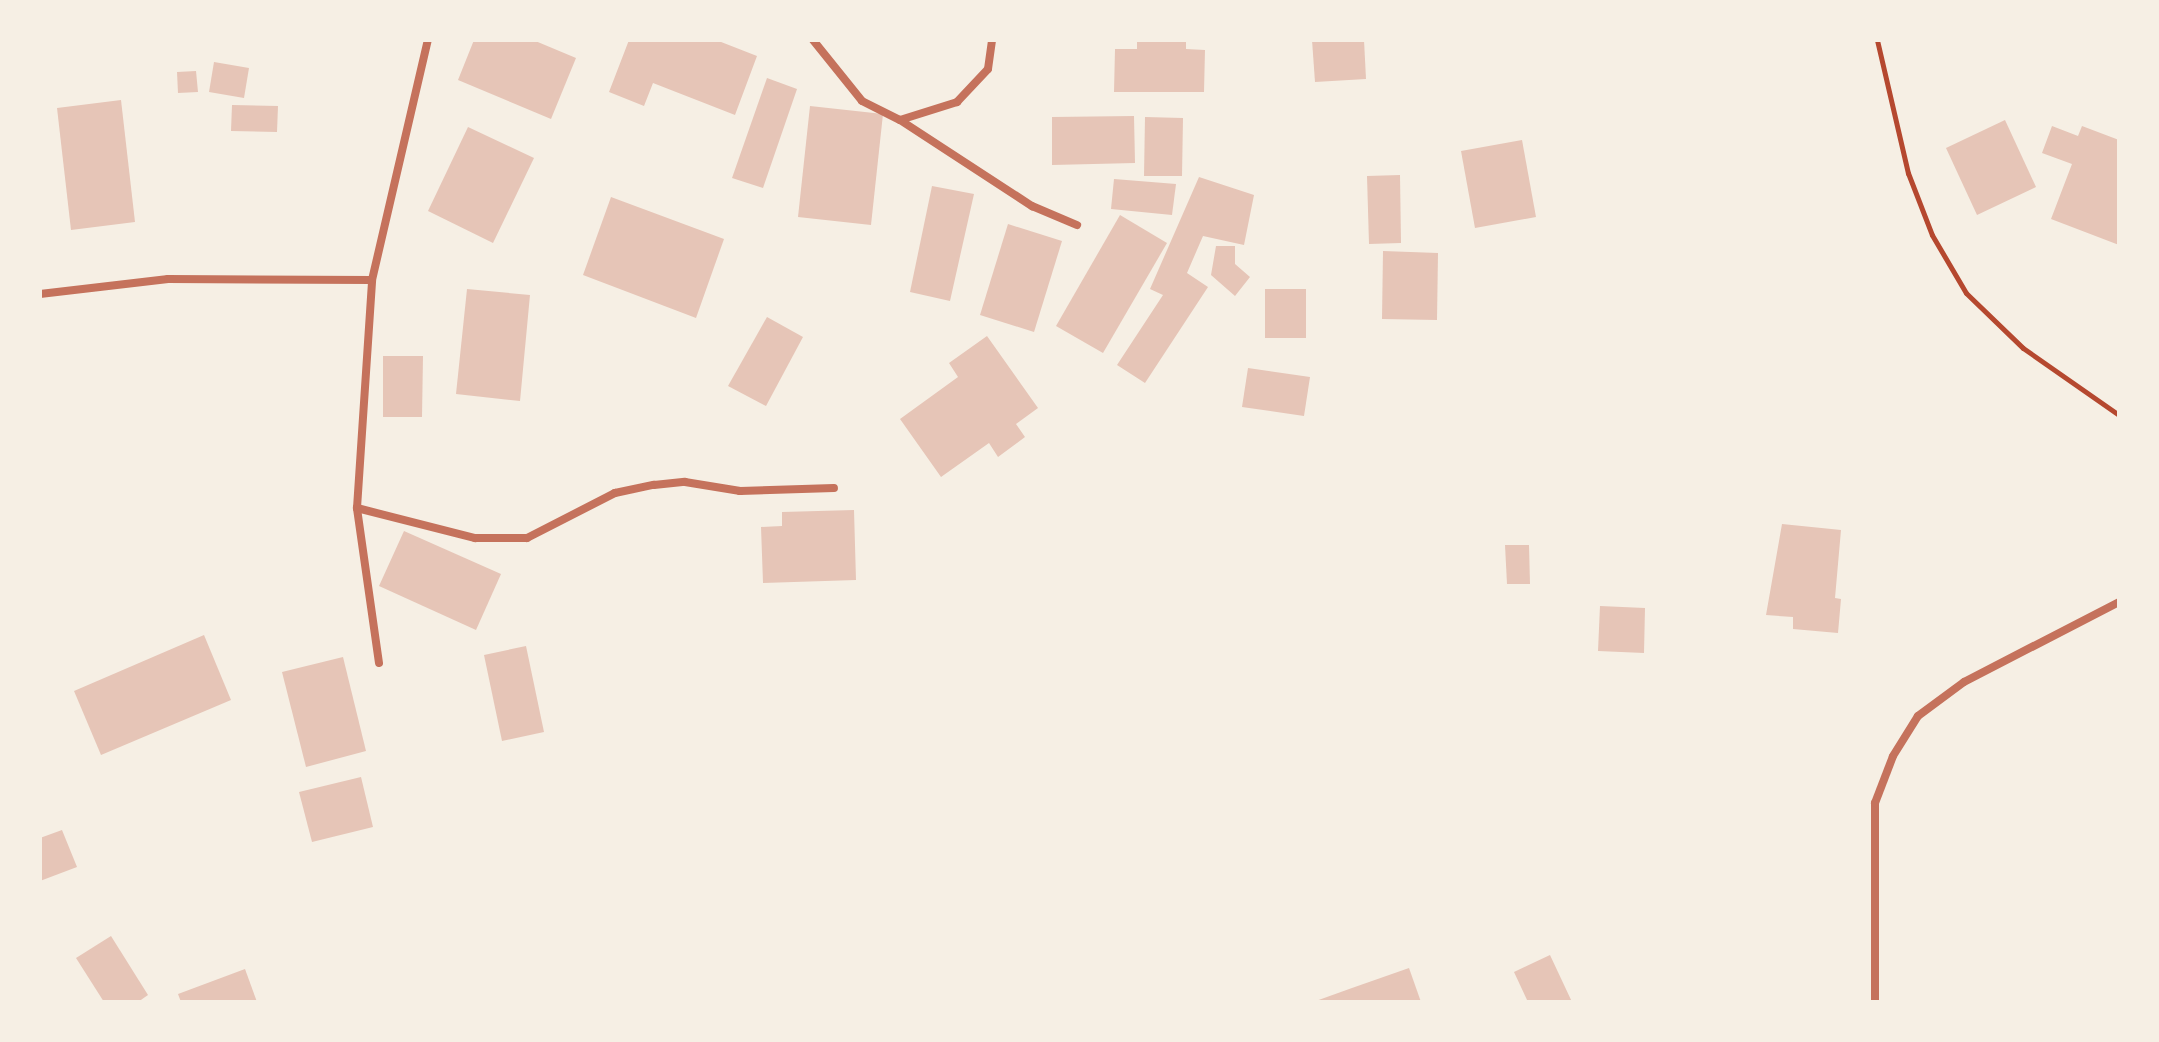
<!DOCTYPE html>
<style>
body{margin:0}
#map{position:relative;width:2159px;height:1042px;overflow:hidden;background:#f6efe4;font-family:Barlow,sans-serif}
div>[style]{position:absolute}
.building>*{inset:0;background:#e6c5b7}
.path>*{height:5px;margin:-2.5px;padding:0 2.5px;transform-origin:2.5px;border-radius:2.5px;background:#b5482f}
.minor>*{height:8px;margin:-4px;padding:0 4px;transform-origin:4px;border-radius:4px;background:#c5725c}
span{translate:-50% -50%;white-space:nowrap;text-align:center;line-height:1.15;-webkit-text-stroke:8px #f6efe4;paint-order:stroke}
.frame{position:absolute;inset:0;border:42px solid #f6efe4;pointer-events:none}
</style>
<div id="map">
<div class="building">
<div style="clip-path:polygon(474px 40px,533px 40px,576px 58px,551px 119px,458px 80px)"></div>
<div style="clip-path:polygon(629px 40px,716px 40px,757px 56px,735px 115px,653px 83px,644px 106px,609px 92px)"></div>
<div style="clip-path:polygon(1137px 40px,1186px 40px,1186px 49px,1205px 50px,1204px 92px,1114px 92px,1115px 49px,1137px 49px)"></div>
<div style="clip-path:polygon(1312px 40px,1364px 40px,1366px 79px,1315px 82px)"></div>
<div style="clip-path:polygon(214px 62px,249px 68px,244px 98px,209px 92px)"></div>
<div style="clip-path:polygon(196px 71px,198px 92px,178px 93px,177px 72px)"></div>
<div style="clip-path:polygon(767px 78px,797px 89px,763px 188px,732px 178px)"></div>
<div style="clip-path:polygon(121px 100px,135px 222px,71px 230px,57px 108px)"></div>
<div style="clip-path:polygon(232px 105px,278px 106px,277px 132px,231px 131px)"></div>
<div style="clip-path:polygon(810px 106px,883px 114px,871px 225px,798px 217px)"></div>
<div style="clip-path:polygon(1134px 116px,1135px 163px,1052px 165px,1052px 117px)"></div>
<div style="clip-path:polygon(1145px 117px,1183px 118px,1182px 176px,1144px 176px)"></div>
<div style="clip-path:polygon(2005px 120px,2036px 187px,1977px 215px,1946px 148px)"></div>
<div style="clip-path:polygon(2052px 126px,2078px 136px,2082px 126px,2119px 140px,2119px 245px,2051px 219px,2072px 164px,2042px 153px)"></div>
<div style="clip-path:polygon(468px 127px,534px 158px,493px 243px,428px 211px)"></div>
<div style="clip-path:polygon(1522px 140px,1536px 217px,1475px 228px,1461px 151px)"></div>
<div style="clip-path:polygon(1400px 175px,1401px 243px,1369px 244px,1367px 176px)"></div>
<div style="clip-path:polygon(1199px 177px,1254px 195px,1244px 245px,1203px 236px,1187px 273px,1208px 287px,1145px 383px,1117px 365px,1163px 295px,1150px 289px)"></div>
<div style="clip-path:polygon(1114px 179px,1176px 184px,1172px 215px,1111px 209px)"></div>
<div style="clip-path:polygon(932px 186px,974px 194px,950px 301px,910px 292px)"></div>
<div style="clip-path:polygon(611px 197px,724px 239px,696px 318px,583px 275px)"></div>
<div style="clip-path:polygon(1120px 215px,1167px 243px,1103px 353px,1056px 326px)"></div>
<div style="clip-path:polygon(1008px 224px,1062px 241px,1034px 332px,980px 315px)"></div>
<div style="clip-path:polygon(1216px 246px,1235px 246px,1235px 264px,1250px 277px,1235px 296px,1211px 275px)"></div>
<div style="clip-path:polygon(1383px 251px,1438px 253px,1437px 320px,1382px 319px)"></div>
<div style="clip-path:polygon(467px 289px,530px 295px,520px 401px,456px 394px)"></div>
<div style="clip-path:polygon(1265px 289px,1306px 289px,1306px 338px,1265px 338px)"></div>
<div style="clip-path:polygon(767px 317px,803px 337px,766px 406px,728px 386px)"></div>
<div style="clip-path:polygon(987px 336px,1038px 408px,1016px 424px,1025px 437px,998px 457px,989px 443px,941px 477px,900px 419px,958px 377px,949px 363px)"></div>
<div style="clip-path:polygon(383px 356px,423px 356px,422px 417px,383px 417px)"></div>
<div style="clip-path:polygon(1248px 368px,1310px 377px,1304px 416px,1242px 407px)"></div>
<div style="clip-path:polygon(854px 510px,856px 580px,763px 583px,761px 527px,782px 526px,782px 512px)"></div>
<div style="clip-path:polygon(1782px 524px,1841px 530px,1835px 598px,1841px 599px,1838px 633px,1793px 629px,1793px 617px,1766px 615px)"></div>
<div style="clip-path:polygon(404px 531px,501px 574px,476px 630px,379px 586px)"></div>
<div style="clip-path:polygon(1505px 545px,1529px 545px,1530px 584px,1507px 584px)"></div>
<div style="clip-path:polygon(1600px 606px,1645px 608px,1644px 653px,1598px 651px)"></div>
<div style="clip-path:polygon(204px 635px,231px 700px,101px 755px,74px 691px)"></div>
<div style="clip-path:polygon(526px 646px,544px 732px,502px 741px,484px 655px)"></div>
<div style="clip-path:polygon(343px 657px,366px 751px,306px 767px,282px 672px)"></div>
<div style="clip-path:polygon(361px 777px,373px 827px,312px 842px,299px 792px)"></div>
<div style="clip-path:polygon(62px 830px,77px 867px,40px 881px,40px 838px)"></div>
<div style="clip-path:polygon(111px 936px,148px 995px,138px 1002px,104px 1002px,76px 958px)"></div>
<div style="clip-path:polygon(1550px 955px,1572px 1002px,1528px 1002px,1514px 972px)"></div>
<div style="clip-path:polygon(1409px 968px,1421px 1002px,1313px 1002px,1352px 988px)"></div>
<div style="clip-path:polygon(245px 969px,257px 1002px,181px 1002px,178px 994px)"></div>
</div>
<div class="path">
<div style="left:1877px;top:40px;width:137px;rotate:76.9deg"></div>
<div style="left:1908px;top:173px;width:66px;rotate:68.8deg"></div>
<div style="left:1932px;top:235px;width:67px;rotate:59.6deg"></div>
<div style="left:1966px;top:293px;width:79px;rotate:44deg"></div>
<div style="left:2023px;top:348px;width:117px;rotate:34.9deg"></div>
</div>
<div class="minor">
<div style="left:813px;top:40px;width:78px;rotate:51.2deg"></div>
<div style="left:862px;top:101px;width:42px;rotate:26.6deg"></div>
<div style="left:900px;top:120px;width:60px;rotate:-17.5deg"></div>
<div style="left:957px;top:102px;width:45px;rotate:-46.8deg"></div>
<div style="left:988px;top:69px;width:29px;rotate:-82deg"></div>
<div style="left:900px;top:120px;width:158px;rotate:33.1deg"></div>
<div style="left:1032px;top:206px;width:49px;rotate:22.9deg"></div>
<div style="left:40px;top:294px;width:129px;rotate:-6.7deg"></div>
<div style="left:168px;top:279px;width:204px;rotate:0.3deg"></div>
<div style="left:357px;top:508px;width:122px;rotate:14.3deg"></div>
<div style="left:475px;top:538px;width:52px"></div>
<div style="left:527px;top:538px;width:99px;rotate:-27.1deg"></div>
<div style="left:615px;top:493px;width:40px;rotate:-12deg"></div>
<div style="left:654px;top:485px;width:31px;rotate:-6deg"></div>
<div style="left:685px;top:482px;width:56px;rotate:9.3deg"></div>
<div style="left:740px;top:491px;width:94px;rotate:-1.8deg"></div>
<div style="left:379px;top:663px;width:157px;rotate:-98.1deg"></div>
<div style="left:357px;top:508px;width:228px;rotate:-86.2deg"></div>
<div style="left:372px;top:280px;width:246px;rotate:-76.9deg"></div>
<div style="left:1875px;top:1002px;width:199px;rotate:-90deg"></div>
<div style="left:1875px;top:803px;width:50px;rotate:-69deg"></div>
<div style="left:1893px;top:756px;width:47px;rotate:-58deg"></div>
<div style="left:1918px;top:716px;width:57px;rotate:-36.5deg"></div>
<div style="left:1964px;top:682px;width:174px;rotate:-27.3deg"></div>
</div>
<div class="frame"></div>
</div>
